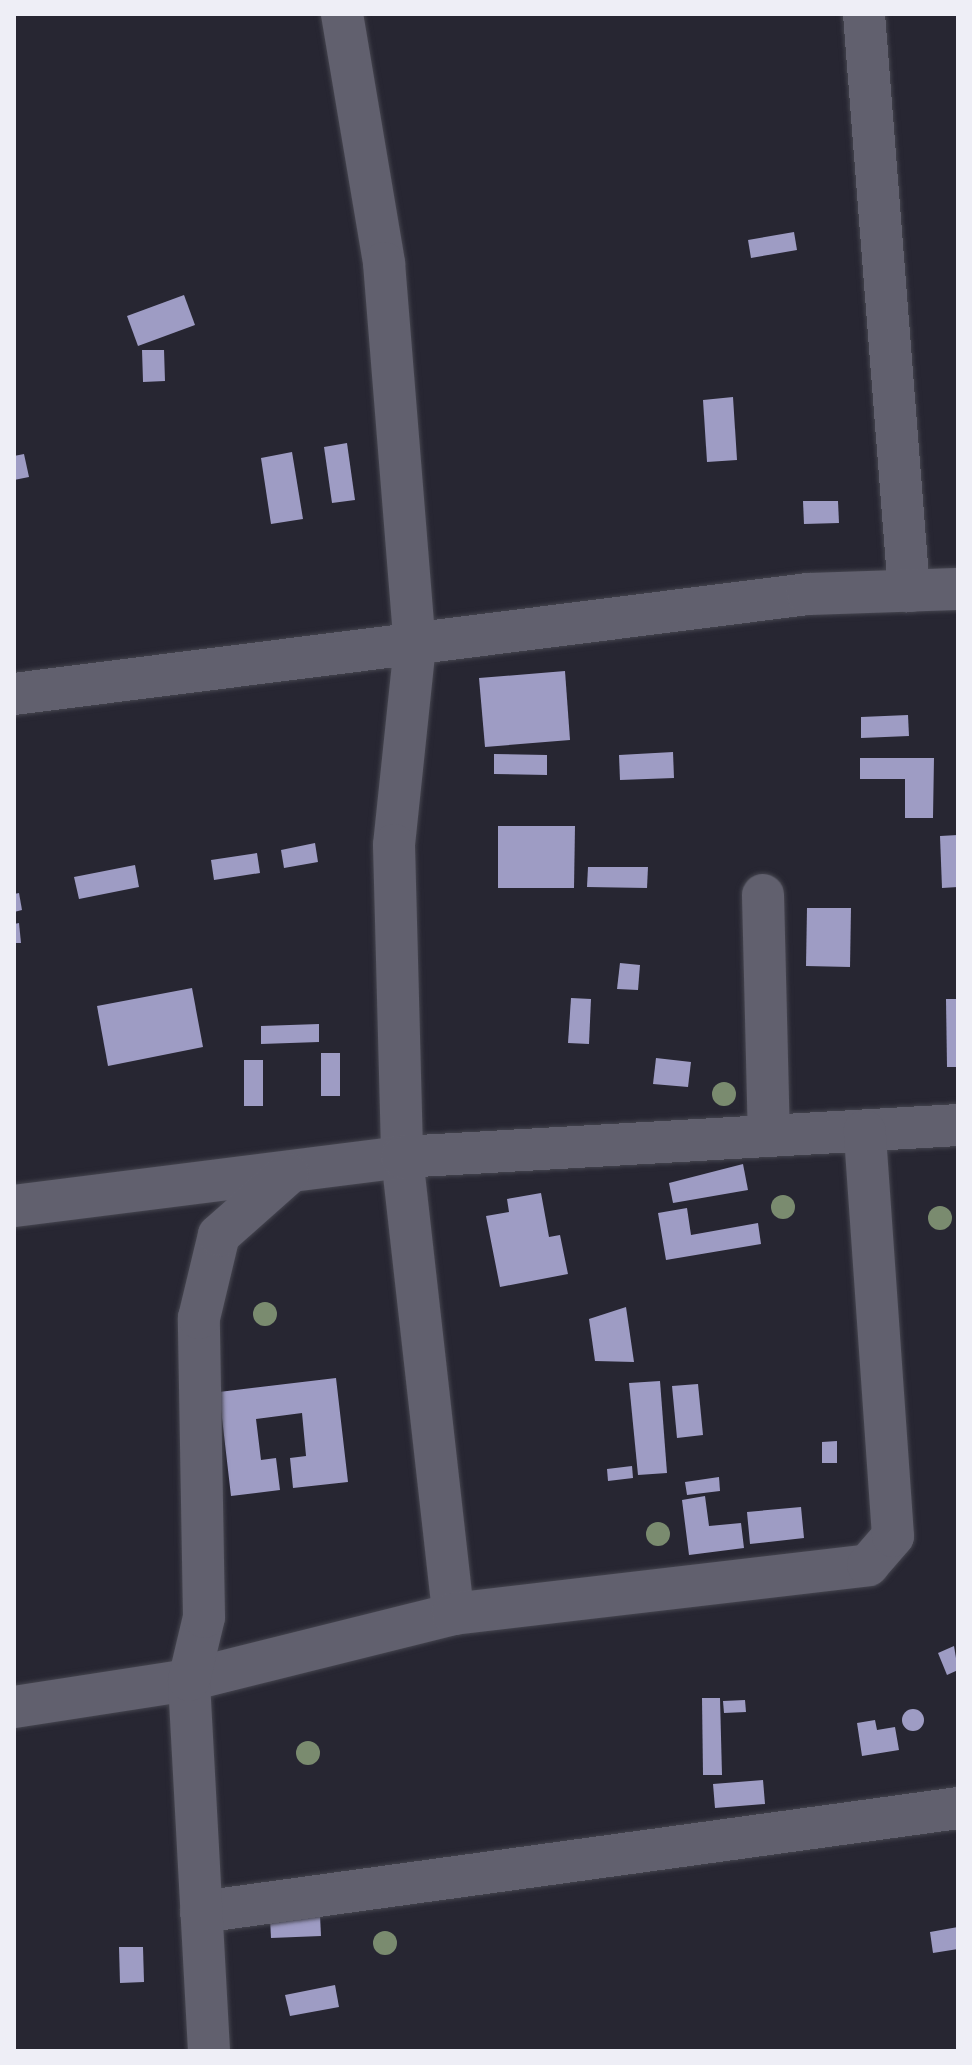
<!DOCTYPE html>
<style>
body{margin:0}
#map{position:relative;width:972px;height:2065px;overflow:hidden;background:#272632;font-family:"DM Sans",sans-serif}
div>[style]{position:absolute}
.building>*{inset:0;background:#9e9cc4}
.round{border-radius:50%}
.roads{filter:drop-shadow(0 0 2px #45454f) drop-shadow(0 0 2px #45454f)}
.minor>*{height:42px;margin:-21px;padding:0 21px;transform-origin:21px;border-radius:21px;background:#61606e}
.trees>*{width:24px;height:24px;margin:-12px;border-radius:50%;background:#7a8b6f}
span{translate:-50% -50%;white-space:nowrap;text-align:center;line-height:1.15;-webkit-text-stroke:8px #1d1d28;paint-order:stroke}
.frame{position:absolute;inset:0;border:16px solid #eeeef6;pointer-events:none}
</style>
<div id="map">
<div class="building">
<div style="clip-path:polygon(794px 232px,797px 250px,751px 258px,748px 240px)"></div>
<div style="clip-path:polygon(184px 295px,195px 325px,138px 346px,127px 316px)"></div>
<div style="clip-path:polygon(142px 350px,164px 350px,165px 381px,143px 382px)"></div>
<div style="clip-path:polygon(733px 397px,737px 460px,707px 462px,703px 400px)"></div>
<div style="clip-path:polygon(347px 443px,355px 500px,332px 503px,324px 447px)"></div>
<div style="clip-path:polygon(292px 452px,303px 519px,271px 524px,261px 458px)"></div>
<div style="clip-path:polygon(24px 454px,29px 477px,14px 480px,14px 456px)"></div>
<div style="clip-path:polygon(803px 501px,838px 501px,839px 523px,804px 524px)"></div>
<div style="clip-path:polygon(565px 671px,570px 740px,485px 747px,479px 678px)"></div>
<div style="clip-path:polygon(908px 715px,909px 736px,861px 738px,861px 717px)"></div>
<div style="clip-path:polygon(673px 752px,674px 778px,620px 780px,619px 755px)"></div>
<div style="clip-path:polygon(494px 754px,547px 755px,547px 775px,494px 774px)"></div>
<div style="clip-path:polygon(860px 758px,934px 758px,933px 818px,905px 818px,905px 779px,860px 779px)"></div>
<div style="clip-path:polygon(498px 826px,575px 826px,574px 888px,498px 888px)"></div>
<div style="clip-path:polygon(958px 835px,958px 887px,942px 888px,940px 836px)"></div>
<div style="clip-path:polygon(315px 843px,318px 862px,284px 868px,281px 850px)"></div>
<div style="clip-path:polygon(257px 853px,260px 873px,214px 880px,211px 860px)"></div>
<div style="clip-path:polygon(135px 865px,139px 887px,79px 899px,74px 877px)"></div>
<div style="clip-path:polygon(588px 867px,648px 867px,647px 888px,587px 887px)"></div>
<div style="clip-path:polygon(19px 893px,22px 910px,14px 912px,14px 894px)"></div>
<div style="clip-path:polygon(807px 908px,851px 908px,850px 967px,806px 966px)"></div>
<div style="clip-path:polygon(19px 923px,21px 943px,14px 943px,14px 924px)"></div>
<div style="clip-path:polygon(620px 963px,640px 965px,638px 990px,617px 989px)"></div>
<div style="clip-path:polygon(192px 988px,203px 1047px,108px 1066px,97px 1006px)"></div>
<div style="clip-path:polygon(571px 998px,591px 999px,589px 1044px,568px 1043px)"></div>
<div style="clip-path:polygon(946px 999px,958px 999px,958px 1067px,947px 1067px)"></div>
<div style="clip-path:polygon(319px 1024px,319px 1042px,261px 1044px,261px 1026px)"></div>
<div style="clip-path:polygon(321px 1053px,340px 1053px,340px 1096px,321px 1096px)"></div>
<div style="clip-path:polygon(656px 1058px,691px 1062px,688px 1087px,653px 1084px)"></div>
<div style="clip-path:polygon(244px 1060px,263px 1060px,263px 1106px,244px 1106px)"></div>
<div style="clip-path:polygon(743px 1164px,748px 1190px,673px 1203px,669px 1183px)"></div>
<div style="clip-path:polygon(541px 1193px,549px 1237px,560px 1235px,568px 1274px,500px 1287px,486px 1216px,509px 1212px,507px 1199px)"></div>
<div style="clip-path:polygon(687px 1208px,691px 1235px,758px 1223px,761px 1244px,666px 1260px,658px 1213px)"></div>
<div style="clip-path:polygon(626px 1307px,634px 1362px,595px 1361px,589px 1319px)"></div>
<div style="clip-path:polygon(336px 1378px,348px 1482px,293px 1488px,290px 1458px,306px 1456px,302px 1413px,256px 1419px,261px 1460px,276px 1458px,280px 1490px,231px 1496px,219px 1392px)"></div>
<div style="clip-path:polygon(660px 1381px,667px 1473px,638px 1475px,629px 1383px)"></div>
<div style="clip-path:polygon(698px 1384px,703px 1435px,677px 1438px,672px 1386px)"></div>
<div style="clip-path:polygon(837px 1441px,837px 1463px,822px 1463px,822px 1442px)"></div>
<div style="clip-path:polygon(632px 1466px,633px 1478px,608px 1481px,607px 1469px)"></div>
<div style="clip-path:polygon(719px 1477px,720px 1491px,687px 1495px,685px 1482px)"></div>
<div style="clip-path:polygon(705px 1496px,709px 1526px,741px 1523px,744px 1548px,689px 1555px,682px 1500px)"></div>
<div style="clip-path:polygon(801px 1507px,804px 1538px,750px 1544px,747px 1512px)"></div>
<div style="clip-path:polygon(954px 1646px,958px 1670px,947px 1675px,938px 1653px)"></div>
<div style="clip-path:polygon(702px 1698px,720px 1698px,722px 1775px,703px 1775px)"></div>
<div style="clip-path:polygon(745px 1700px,746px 1712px,724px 1713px,723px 1701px)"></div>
<div class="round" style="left:902px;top:1709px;width:22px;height:22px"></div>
<div style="clip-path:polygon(875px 1720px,877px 1730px,895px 1727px,899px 1750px,862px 1756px,857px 1723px)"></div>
<div style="clip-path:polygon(763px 1780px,765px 1804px,715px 1808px,713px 1784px)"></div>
<div style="clip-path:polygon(320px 1915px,321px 1936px,271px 1938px,270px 1918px)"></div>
<div style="clip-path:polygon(958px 1927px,958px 1949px,933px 1953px,930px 1932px)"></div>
<div style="clip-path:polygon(119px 1947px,143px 1947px,144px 1982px,120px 1983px)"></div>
<div style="clip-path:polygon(335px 1985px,339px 2007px,290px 2016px,285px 1995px)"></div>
</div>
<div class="roads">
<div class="minor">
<div style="left:342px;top:14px;width:253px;rotate:80.4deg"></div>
<div style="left:384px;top:263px;width:383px;rotate:85.4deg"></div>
<div style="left:415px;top:645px;width:201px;rotate:96deg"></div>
<div style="left:394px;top:845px;width:312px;rotate:88.5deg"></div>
<div style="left:402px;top:1157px;width:460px;rotate:83.6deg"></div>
<div style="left:864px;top:14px;width:579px;rotate:85.54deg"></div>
<div style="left:14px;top:694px;width:800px;rotate:-7.18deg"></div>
<div style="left:808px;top:594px;width:150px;rotate:-1.9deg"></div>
<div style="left:763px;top:895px;width:241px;rotate:88.6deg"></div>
<div style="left:14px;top:1206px;width:391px;rotate:-7.2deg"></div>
<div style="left:402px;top:1157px;width:557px;rotate:-3.29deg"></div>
<div style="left:14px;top:1707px;width:177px;rotate:-8.8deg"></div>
<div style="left:189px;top:1680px;width:272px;rotate:-14deg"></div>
<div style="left:453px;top:1614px;width:418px;rotate:-6.7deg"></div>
<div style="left:868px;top:1565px;width:38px;rotate:-49deg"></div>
<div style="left:893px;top:1536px;width:406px;rotate:-94deg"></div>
<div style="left:201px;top:1912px;width:764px;rotate:-7.82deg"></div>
<div style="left:209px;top:2051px;width:372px;rotate:-93.1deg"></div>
<div style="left:189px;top:1680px;width:65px;rotate:-76.6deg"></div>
<div style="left:204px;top:1617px;width:299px;rotate:-91deg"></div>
<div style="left:199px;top:1318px;width:85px;rotate:-76.5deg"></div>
<div style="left:219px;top:1235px;width:92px;rotate:-41.5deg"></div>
</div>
</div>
<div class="trees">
<div style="left:724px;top:1094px"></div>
<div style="left:783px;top:1207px"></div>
<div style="left:940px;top:1218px"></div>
<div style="left:265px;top:1314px"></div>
<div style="left:658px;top:1534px"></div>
<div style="left:308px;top:1753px"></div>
<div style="left:385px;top:1943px"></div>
</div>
<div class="frame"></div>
</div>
